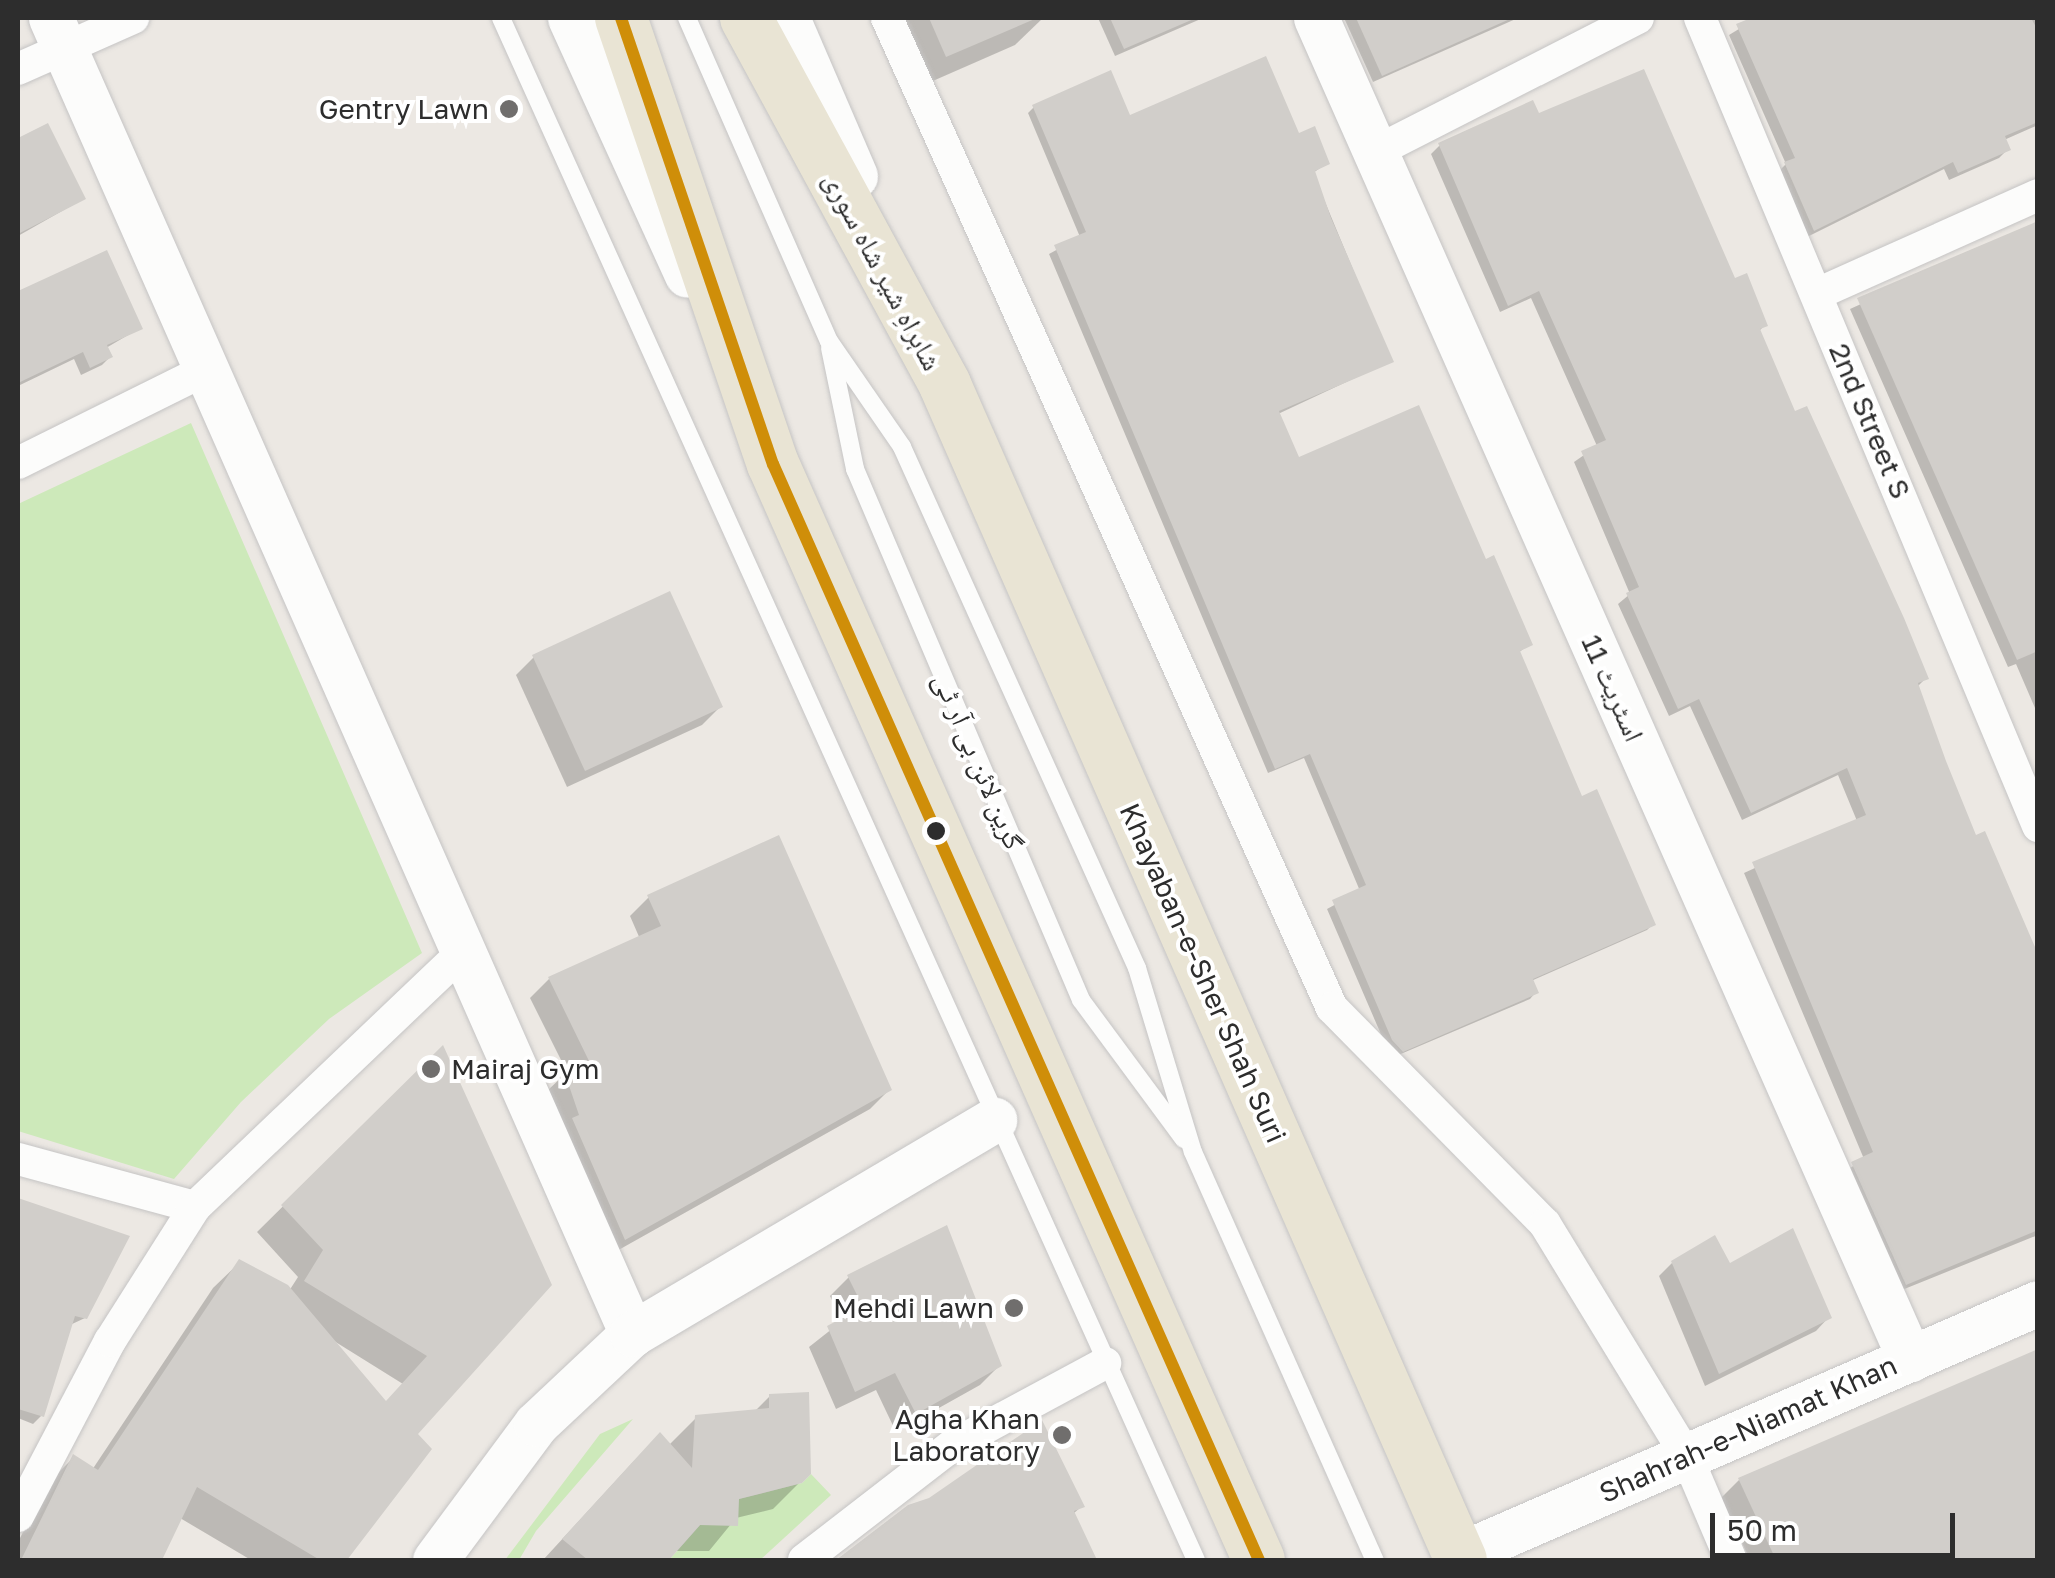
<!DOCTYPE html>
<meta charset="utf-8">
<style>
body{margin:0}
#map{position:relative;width:2055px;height:1578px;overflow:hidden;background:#ece8e3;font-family:"Golos Text","Noto Naskh Arabic",sans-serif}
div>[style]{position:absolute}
.green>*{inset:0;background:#cde9ba}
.shadow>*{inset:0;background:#0003}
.building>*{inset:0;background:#d1ceca}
.roads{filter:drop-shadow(0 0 2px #c5c4c4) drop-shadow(0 0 2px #c5c4c4)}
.lane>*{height:18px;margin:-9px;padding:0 9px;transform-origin:9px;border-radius:9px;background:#fcfcfb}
.street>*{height:32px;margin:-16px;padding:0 16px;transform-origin:16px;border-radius:16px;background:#fcfcfb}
.secondary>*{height:45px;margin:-22.5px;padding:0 22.5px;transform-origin:22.5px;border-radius:22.5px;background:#fcfcfb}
.primary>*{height:52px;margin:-26px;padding:0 26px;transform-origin:26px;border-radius:26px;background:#e9e4d4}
.bus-1>*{height:12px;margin:-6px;padding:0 6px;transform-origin:6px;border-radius:6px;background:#cf8e09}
.dots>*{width:28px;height:28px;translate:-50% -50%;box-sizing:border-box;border:5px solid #fff;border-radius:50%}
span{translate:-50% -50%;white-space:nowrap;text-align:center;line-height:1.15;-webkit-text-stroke:8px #fff;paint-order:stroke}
.poi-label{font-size:28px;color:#2d2d2d}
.right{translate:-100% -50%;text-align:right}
.left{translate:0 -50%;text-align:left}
.street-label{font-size:28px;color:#2d2d2d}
.frame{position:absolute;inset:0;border:20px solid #2d2d2d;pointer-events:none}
.scale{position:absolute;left:1710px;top:1513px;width:245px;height:45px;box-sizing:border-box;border:5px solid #2d2d2d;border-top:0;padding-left:12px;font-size:30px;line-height:35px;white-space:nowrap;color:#2d2d2d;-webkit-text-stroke:8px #fff;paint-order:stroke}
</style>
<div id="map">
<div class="green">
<div style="clip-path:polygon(191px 423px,422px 953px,329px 1019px,241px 1102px,174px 1179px,18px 1131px,18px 504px)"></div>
<div style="clip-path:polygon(633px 1419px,536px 1531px,519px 1560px,505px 1560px,600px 1434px)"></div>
<div style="clip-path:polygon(811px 1474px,831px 1495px,760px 1560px,669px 1560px,701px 1524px,739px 1499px,802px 1483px)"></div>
</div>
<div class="shadow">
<div style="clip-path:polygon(879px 18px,1043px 18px,1015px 45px,910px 91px)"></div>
<div style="clip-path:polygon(1098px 18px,1203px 18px,1115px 56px)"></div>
<div style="clip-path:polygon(1344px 18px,1518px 18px,1373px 82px)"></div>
<div style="clip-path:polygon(1757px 18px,2038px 18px,2038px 125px,2004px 140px,2008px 149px,1999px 158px,1949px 180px,1944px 169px,1805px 238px,1777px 173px,1786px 164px,1729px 35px)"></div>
<div style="clip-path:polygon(1034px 107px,1298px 136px,1327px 163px,1313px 173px,1391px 361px,1278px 414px,1298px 460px,1484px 562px,1530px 644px,1518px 653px,1581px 799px,1653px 924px,1647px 930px,1531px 981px,1536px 992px,1530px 999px,1396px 1056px,1386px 1046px,1327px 909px,1360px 891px,1304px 758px,1268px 773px,1049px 254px,1080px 237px,1028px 113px)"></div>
<div style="clip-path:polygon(1537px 116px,1734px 281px,1765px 325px,1759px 331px,1793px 415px,1926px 678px,1917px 687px,1974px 839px,2038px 959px,2038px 1235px,1897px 1292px,1844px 1172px,1864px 1159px,1744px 873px,1857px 821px,1838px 775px,1742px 820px,1690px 706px,1669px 716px,1618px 604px,1630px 594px,1574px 462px,1597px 446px,1531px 298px,1500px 312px,1431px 154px,1440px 145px)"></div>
<div style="clip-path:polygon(47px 126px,83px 199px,18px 236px,18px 141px)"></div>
<div style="clip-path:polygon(2038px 224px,2038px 715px,2016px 664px,2008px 667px,1850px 309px)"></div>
<div style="clip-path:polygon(18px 288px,20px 292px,140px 328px,106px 348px,110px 357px,102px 365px,81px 375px,74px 359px,18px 386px)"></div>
<div style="clip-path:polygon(534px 657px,720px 707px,702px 725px,567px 787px,516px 675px)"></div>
<div style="clip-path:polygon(649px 897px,889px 1090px,870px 1109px,606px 1257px,546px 1092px,567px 1072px,530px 998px,549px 979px,640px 939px,630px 916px)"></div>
<div style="clip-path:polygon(evenodd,442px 1049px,549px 1284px,415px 1434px,429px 1450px,344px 1560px,251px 1560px,180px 1518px,159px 1560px,18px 1560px,18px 1542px,47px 1484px,73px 1458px,92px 1470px,213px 1288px,240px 1262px,289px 1291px,298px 1277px,257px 1232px,442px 1049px,334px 1341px,403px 1384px,385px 1403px,334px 1341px)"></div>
<div style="clip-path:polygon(18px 1202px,126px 1237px,85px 1318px,70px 1325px,42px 1415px,33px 1424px,18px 1418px)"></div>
<div style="clip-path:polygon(1672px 1263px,1729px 1266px,1829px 1317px,1816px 1331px,1705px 1386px,1659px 1276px)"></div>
<div style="clip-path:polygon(849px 1277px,999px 1366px,980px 1385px,896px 1432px,876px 1390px,836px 1409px,809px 1347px,842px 1321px,830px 1296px)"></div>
<div style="clip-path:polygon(2038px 1351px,2038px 1560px,1750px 1560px,1721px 1498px,1739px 1480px)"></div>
<div style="clip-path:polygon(770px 1396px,809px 1473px,773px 1509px,736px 1518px,709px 1551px,675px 1551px,666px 1560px,543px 1560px,634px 1461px,669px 1445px,696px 1418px,754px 1412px)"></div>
<div style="clip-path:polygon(1082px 1506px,1073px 1514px,1094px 1560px,838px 1560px,909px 1507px)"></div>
</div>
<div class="building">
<div style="clip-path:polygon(929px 18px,1037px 18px,946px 57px)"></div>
<div style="clip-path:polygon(1110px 18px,1196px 18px,1124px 49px)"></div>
<div style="clip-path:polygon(1356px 18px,1512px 18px,1382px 76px)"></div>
<div style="clip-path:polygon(1751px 18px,2031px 18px,2038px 31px,2038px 122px,2005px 136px,2011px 150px,1958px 173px,1953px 162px,1814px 231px,1784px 162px,1795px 158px,1736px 24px)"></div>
<div style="clip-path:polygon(1266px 56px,1299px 133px,1315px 126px,1330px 164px,1315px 171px,1331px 218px,1394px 362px,1279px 411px,1299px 457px,1419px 405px,1486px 559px,1494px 555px,1533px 645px,1520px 651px,1582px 796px,1597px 789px,1656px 925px,1533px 979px,1539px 993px,1403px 1052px,1392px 1040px,1332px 900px,1366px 885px,1310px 754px,1275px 769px,1054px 245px,1086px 232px,1032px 105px,1111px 70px,1130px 115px)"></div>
<div style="clip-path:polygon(1644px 69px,1735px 278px,1747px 273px,1768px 326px,1760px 329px,1795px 411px,1807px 406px,1904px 618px,1929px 679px,1918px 683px,1946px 761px,1976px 835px,1985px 831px,2038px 954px,2038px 1230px,1906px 1285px,1851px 1162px,1873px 1152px,1752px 862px,1866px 815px,1847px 768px,1751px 813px,1699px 699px,1678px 709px,1626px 593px,1639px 587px,1581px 451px,1606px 440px,1539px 291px,1508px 306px,1438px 143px,1533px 100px,1539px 113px)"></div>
<div style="clip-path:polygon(48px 123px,86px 199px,18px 234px,18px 138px)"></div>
<div style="clip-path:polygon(2038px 221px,2038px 651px,2017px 660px,1857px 298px)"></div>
<div style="clip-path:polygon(107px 250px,143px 329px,107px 345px,113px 357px,90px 368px,83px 352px,18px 383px,18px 291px)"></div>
<div style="clip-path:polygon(670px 591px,723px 707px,585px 771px,532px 655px)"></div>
<div style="clip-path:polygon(779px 835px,892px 1090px,625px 1240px,572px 1118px,579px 1115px,564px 1071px,589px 1061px,548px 977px,661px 926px,647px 895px)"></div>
<div style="clip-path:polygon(443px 1045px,552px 1285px,418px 1434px,432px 1449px,347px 1560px,320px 1560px,197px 1487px,162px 1560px,21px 1560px,73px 1454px,98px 1470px,239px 1259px,288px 1285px,386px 1401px,427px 1356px,304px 1281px,323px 1250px,281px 1205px)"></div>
<div style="clip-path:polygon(18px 1198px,130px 1236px,87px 1319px,75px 1316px,44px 1417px,18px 1409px)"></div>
<div style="clip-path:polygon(947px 1225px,1002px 1366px,916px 1414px,895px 1373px,855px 1392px,827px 1326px,863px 1307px,847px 1275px)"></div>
<div style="clip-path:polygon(1793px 1228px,1832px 1318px,1719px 1374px,1671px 1261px,1715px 1235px,1730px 1263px)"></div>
<div style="clip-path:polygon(2038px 1349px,2038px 1560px,1776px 1560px,1738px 1478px)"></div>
<div style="clip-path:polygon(809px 1392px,811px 1474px,802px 1483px,739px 1499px,738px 1526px,700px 1525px,669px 1560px,588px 1560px,562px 1539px,660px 1432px,692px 1468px,695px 1415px,769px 1408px,769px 1394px)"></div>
<div style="clip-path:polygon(1042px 1420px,1085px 1507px,1074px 1511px,1097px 1560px,836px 1560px,908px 1505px,929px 1498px)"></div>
</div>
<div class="roads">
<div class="lane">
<div style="left:501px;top:18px;width:1691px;rotate:65.74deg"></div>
<div style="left:687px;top:18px;width:353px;rotate:66.3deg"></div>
<div style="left:829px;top:341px;width:129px;rotate:55.4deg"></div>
<div style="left:902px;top:447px;width:572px;rotate:65.72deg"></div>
<div style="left:1137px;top:968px;width:192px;rotate:73.1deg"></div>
<div style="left:1193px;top:1152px;width:447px;rotate:66deg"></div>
<div style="left:830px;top:348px;width:124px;rotate:78.3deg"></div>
<div style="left:855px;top:469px;width:577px;rotate:66.94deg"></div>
<div style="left:1081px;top:1000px;width:173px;rotate:53.5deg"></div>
</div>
<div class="street">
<div style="left:887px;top:18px;width:1085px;rotate:65.8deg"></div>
<div style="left:1332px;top:1008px;width:303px;rotate:45.4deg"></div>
<div style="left:1545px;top:1224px;width:273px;rotate:58.6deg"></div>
<div style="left:1687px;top:1457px;width:112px;rotate:66.9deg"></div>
<div style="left:1700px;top:18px;width:876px;rotate:67.3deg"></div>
<div style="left:18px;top:69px;width:126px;rotate:-23.9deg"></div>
<div style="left:1375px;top:152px;width:295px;rotate:-27deg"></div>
<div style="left:1817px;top:294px;width:242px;rotate:-24.1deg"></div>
<div style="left:18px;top:463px;width:211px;rotate:-26.4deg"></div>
<div style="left:18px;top:1159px;width:183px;rotate:15.2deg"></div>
<div style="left:18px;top:1516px;width:198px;rotate:-62.3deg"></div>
<div style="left:110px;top:1341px;width:159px;rotate:-57.6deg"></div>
<div style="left:195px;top:1207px;width:370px;rotate:-43.6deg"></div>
<div style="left:804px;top:1560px;width:188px;rotate:-37.7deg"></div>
<div style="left:953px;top:1445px;width:173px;rotate:-28.3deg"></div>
</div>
<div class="secondary">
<div style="left:51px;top:18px;width:1439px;rotate:66.18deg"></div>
<div style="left:570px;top:18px;width:282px;rotate:65.5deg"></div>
<div style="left:787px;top:18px;width:172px;rotate:66.7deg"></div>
<div style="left:1316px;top:18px;width:1467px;rotate:66.11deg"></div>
<div style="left:1459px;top:1555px;width:631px;rotate:-23.52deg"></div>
<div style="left:435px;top:1560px;width:169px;rotate:-53.4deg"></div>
<div style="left:536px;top:1424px;width:132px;rotate:-43.2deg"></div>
<div style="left:632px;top:1334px;width:421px;rotate:-30.6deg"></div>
</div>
<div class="primary">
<div style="left:621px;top:18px;width:471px;rotate:71.2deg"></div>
<div style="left:773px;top:464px;width:1199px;rotate:66.09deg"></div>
<div style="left:746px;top:18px;width:417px;rotate:61.5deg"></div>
<div style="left:945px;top:385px;width:1283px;rotate:66.29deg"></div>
</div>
</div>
<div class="bus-1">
<div style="left:621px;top:18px;width:471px;rotate:71.2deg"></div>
<div style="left:773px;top:464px;width:1199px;rotate:66.09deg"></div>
</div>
<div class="dots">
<div style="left:509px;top:109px;background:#706e6d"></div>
<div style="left:936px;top:831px;background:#2d2d2d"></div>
<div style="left:431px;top:1069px;background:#706e6d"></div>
<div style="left:1014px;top:1308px;background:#706e6d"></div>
<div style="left:1062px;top:1435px;background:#706e6d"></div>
</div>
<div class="poi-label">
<span class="right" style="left:489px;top:109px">Gentry Lawn</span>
<span class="left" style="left:451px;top:1069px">Mairaj Gym</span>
<span class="right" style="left:994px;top:1308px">Mehdi Lawn</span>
<span class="right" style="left:1040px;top:1435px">Agha Khan<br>Laboratory</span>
</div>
<div class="street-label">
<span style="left:883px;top:271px;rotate:62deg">شاہراہِ شیر شاہ سوری</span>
<span style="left:1870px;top:421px;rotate:67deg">2nd Street S</span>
<span style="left:1613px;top:688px;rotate:66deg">اسٹریٹ 11</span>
<span style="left:979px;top:761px;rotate:67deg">گرین لائن بی آر ٹی</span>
<span style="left:1203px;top:973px;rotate:66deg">Khayaban-e-Sher Shah Suri</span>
<span style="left:1748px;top:1429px;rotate:-24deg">Shahrah-e-Niamat Khan</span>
</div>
<div class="frame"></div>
<div class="scale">50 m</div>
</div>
